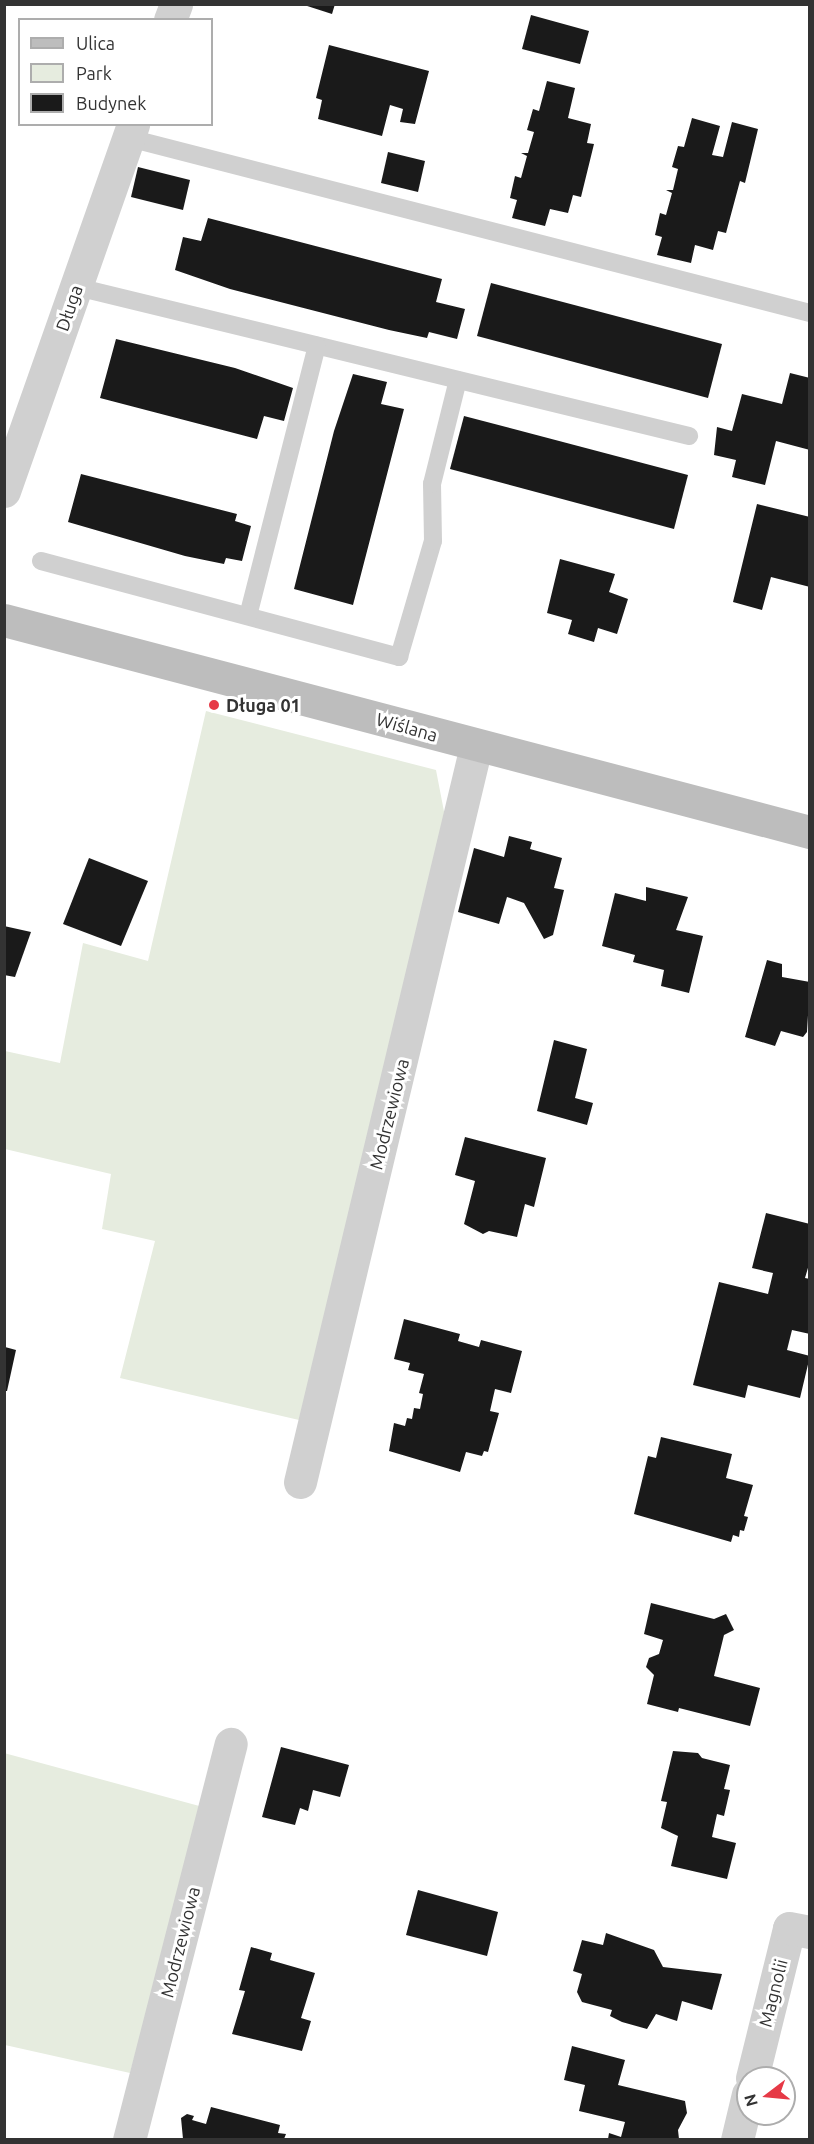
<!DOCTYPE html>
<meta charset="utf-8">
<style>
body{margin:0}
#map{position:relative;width:814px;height:2144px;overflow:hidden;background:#fff;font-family:Ubuntu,sans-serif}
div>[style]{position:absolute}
.green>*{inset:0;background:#e6ecdf}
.building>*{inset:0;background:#1a1a1a}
.service>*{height:18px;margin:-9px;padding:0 9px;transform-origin:9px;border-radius:9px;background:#d0d0d0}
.minor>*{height:33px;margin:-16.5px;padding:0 16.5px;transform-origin:16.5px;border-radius:16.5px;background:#d0d0d0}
.secondary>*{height:33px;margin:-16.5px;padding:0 16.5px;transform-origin:16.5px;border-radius:16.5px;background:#bdbdbd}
.dots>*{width:16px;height:16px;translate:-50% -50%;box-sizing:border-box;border:3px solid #fff;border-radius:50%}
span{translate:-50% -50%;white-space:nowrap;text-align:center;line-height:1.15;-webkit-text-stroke:6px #fff;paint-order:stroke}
.street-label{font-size:18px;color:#333}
.poi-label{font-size:18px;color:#333;font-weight:700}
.left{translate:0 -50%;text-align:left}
.frame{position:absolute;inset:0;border:6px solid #333;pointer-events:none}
.legend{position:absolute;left:18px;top:18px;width:195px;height:108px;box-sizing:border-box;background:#fff;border:2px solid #adadad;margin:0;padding:8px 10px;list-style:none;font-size:18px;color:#333}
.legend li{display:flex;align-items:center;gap:12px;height:30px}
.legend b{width:30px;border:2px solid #adadad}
.north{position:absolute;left:736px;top:2066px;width:60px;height:60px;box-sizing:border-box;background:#fff;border:2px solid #adadad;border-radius:50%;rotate:254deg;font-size:16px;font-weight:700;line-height:24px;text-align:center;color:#333}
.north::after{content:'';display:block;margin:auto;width:21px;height:27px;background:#e63946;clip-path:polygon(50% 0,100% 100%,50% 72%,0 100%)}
</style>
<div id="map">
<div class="green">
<div style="clip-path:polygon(206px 711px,436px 770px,447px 827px,299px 1420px,120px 1378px,155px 1241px,102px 1229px,111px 1174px,5px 1149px,5px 1051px,60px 1063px,83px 943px,148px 961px)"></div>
<div style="clip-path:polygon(4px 1753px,203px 1807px,130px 2073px,5px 2045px)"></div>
</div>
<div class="building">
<div style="clip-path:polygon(301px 4px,335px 4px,332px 14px)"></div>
<div style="clip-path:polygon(531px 15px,589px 31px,580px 64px,522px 49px)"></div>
<div style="clip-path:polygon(329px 45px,429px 71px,415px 124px,400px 122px,403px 109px,390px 105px,382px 136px,318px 119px,322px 100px,316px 98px)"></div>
<div style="clip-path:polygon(547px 81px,575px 88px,568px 118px,591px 124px,587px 143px,594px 144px,581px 197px,573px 195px,568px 213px,550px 209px,545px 226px,512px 218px,517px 200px,510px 198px,515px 176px,521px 178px,527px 156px,521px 153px,528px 153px,534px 132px,527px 130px,533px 109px,539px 111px)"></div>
<div style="clip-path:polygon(692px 118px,720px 126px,712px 155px,723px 157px,732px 122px,758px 129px,745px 183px,740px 181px,726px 233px,718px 231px,713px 250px,695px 245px,691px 263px,657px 255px,662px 237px,655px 235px,660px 213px,666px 215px,672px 193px,666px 190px,673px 190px,678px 169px,672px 167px,678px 146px,684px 147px)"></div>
<div style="clip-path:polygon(388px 152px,425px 161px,418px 192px,381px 183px)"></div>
<div style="clip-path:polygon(138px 167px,190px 180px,183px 210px,131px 197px)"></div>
<div style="clip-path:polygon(208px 218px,442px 279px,436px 302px,465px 309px,457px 339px,429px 332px,427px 338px,389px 330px,230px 289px,175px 270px,183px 237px,201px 241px)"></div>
<div style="clip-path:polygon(491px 283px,722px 344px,708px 398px,477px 336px)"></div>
<div style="clip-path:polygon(116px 339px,235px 368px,293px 388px,284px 421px,264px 416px,257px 439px,100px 398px)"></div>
<div style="clip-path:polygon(790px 373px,810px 378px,810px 450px,776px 441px,765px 485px,732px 477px,736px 460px,714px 455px,717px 427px,732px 431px,742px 394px,782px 404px)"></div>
<div style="clip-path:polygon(353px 374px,387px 382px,381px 404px,404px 409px,353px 605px,294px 589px,334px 431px)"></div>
<div style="clip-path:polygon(464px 416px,688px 475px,674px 529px,450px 469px)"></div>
<div style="clip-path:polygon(81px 474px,237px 514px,235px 521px,251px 526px,242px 561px,226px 558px,224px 564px,185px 556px,68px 522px)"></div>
<div style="clip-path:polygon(757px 504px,810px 517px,810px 587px,771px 577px,762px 610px,733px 602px)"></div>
<div style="clip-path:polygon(560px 559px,615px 574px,609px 592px,628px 599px,617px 634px,598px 628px,594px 642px,568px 634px,572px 620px,547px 613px)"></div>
<div style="clip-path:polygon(509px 836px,532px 842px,530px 849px,562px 858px,554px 888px,564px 890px,553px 935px,544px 939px,524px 903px,507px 897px,499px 924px,458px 912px,474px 848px,504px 857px)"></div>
<div style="clip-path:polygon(89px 858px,148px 881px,121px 946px,63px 924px)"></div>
<div style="clip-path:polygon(646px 887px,688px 897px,676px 930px,703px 936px,689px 993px,661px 986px,664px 970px,633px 962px,635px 955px,602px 946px,615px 893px,646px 901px)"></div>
<div style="clip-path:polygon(4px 926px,31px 932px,15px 977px,4px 975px)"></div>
<div style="clip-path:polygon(767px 960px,782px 964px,782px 977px,810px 982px,807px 1032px,803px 1037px,781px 1031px,775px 1046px,745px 1037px)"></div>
<div style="clip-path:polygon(554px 1040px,587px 1049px,575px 1098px,593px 1103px,587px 1125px,537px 1111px)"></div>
<div style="clip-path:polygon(465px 1137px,546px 1158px,534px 1207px,525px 1204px,517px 1237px,489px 1231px,483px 1234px,464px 1224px,475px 1181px,455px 1175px)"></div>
<div style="clip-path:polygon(766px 1213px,810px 1224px,810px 1261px,805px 1278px,810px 1279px,810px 1334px,792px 1330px,787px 1350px,810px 1356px,800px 1398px,748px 1385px,745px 1398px,693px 1385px,719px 1282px,768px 1294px,773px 1273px,752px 1268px)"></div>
<div style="clip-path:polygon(404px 1319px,460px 1334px,458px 1341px,479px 1347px,481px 1340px,522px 1351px,511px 1393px,495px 1389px,490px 1411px,499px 1413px,488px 1452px,484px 1451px,482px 1456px,466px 1452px,460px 1472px,389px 1451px,394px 1423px,405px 1426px,407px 1418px,412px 1419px,414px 1408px,420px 1409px,423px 1394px,419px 1393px,424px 1374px,408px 1370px,410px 1363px,394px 1359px)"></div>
<div style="clip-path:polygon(5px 1347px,16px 1350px,7px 1391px,5px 1391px)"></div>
<div style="clip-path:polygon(661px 1437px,732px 1454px,726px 1478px,753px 1485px,744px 1516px,748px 1517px,744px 1531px,740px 1530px,739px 1537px,733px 1535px,731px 1542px,634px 1514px,648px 1456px,656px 1458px)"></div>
<div style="clip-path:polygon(651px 1603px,714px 1619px,726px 1614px,734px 1630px,724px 1635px,714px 1676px,760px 1688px,750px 1726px,679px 1708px,678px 1712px,647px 1704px,654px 1675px,646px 1667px,649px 1658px,659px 1654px,663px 1640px,644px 1634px)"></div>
<div style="clip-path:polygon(281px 1747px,349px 1765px,340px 1797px,313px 1790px,308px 1811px,300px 1808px,295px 1825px,262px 1817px)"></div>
<div style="clip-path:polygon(673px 1751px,698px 1753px,702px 1758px,730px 1765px,724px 1789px,730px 1790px,724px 1816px,717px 1814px,712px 1837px,736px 1843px,727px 1879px,671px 1866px,678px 1836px,661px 1828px,667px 1802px,661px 1801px)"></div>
<div style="clip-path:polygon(418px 1890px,498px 1912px,487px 1956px,406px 1935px)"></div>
<div style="clip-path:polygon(606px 1933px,654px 1950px,663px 1967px,722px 1974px,712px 2010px,682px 2001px,677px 2021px,656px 2014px,647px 2029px,622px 2022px,610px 2016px,612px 2010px,582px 2002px,577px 1992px,582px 1974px,573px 1971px,582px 1940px,603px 1945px)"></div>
<div style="clip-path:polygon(251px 1947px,272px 1953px,270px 1960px,315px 1973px,301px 2018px,311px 2021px,302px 2051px,232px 2034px,245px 1991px,239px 1990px)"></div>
<div style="clip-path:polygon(572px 2046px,625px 2060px,618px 2085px,685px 2101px,687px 2113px,678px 2130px,679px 2139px,608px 2139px,609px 2133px,621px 2137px,625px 2122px,579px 2111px,585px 2085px,564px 2080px)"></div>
<div style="clip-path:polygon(211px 2107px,280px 2125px,278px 2133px,286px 2134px,284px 2139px,183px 2139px,181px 2118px,187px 2114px,194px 2116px,192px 2120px,206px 2124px)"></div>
</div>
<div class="service">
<div style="left:129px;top:138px;width:703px;rotate:14.41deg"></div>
<div style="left:77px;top:287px;width:630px;rotate:13.68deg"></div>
<div style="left:41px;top:561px;width:371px;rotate:15deg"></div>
<div style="left:399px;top:657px;width:121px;rotate:-73.7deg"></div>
<div style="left:433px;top:541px;width:57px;rotate:-91deg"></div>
<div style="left:432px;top:484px;width:107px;rotate:-76deg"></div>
<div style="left:248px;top:616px;width:279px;rotate:-75.7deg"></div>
</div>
<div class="minor">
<div style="left:170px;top:20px;width:17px;rotate:-69deg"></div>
<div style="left:4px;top:491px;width:389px;rotate:-70.6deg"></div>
<div style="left:300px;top:1482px;width:757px;rotate:-76.55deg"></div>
<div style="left:752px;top:2078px;width:154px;rotate:-76.1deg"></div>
<div style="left:789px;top:1928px;width:21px;rotate:11deg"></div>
<div style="left:129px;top:2140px;width:409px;rotate:-75.6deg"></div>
<div style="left:737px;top:2140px;width:47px;rotate:-76.6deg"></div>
</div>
<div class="secondary">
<div style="left:4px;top:620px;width:833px;rotate:14.74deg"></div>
</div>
<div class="dots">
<div style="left:214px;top:705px;background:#e63946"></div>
</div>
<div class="street-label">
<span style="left:69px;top:308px;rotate:-71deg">Długa</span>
<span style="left:407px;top:727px;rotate:16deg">Wiślana</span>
<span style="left:389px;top:1114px;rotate:-76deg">Modrzewiowa</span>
<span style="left:180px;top:1942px;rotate:-76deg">Modrzewiowa</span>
<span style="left:773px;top:1993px;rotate:-76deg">Magnolii</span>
</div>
<div class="poi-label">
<span class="left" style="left:226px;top:705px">Długa 01</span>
</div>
<div class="frame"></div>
<ul class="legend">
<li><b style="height:8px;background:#bdbdbd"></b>Ulica</li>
<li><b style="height:16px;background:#e6ecdf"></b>Park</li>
<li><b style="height:16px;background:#1a1a1a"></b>Budynek</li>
</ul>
<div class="north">N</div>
</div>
